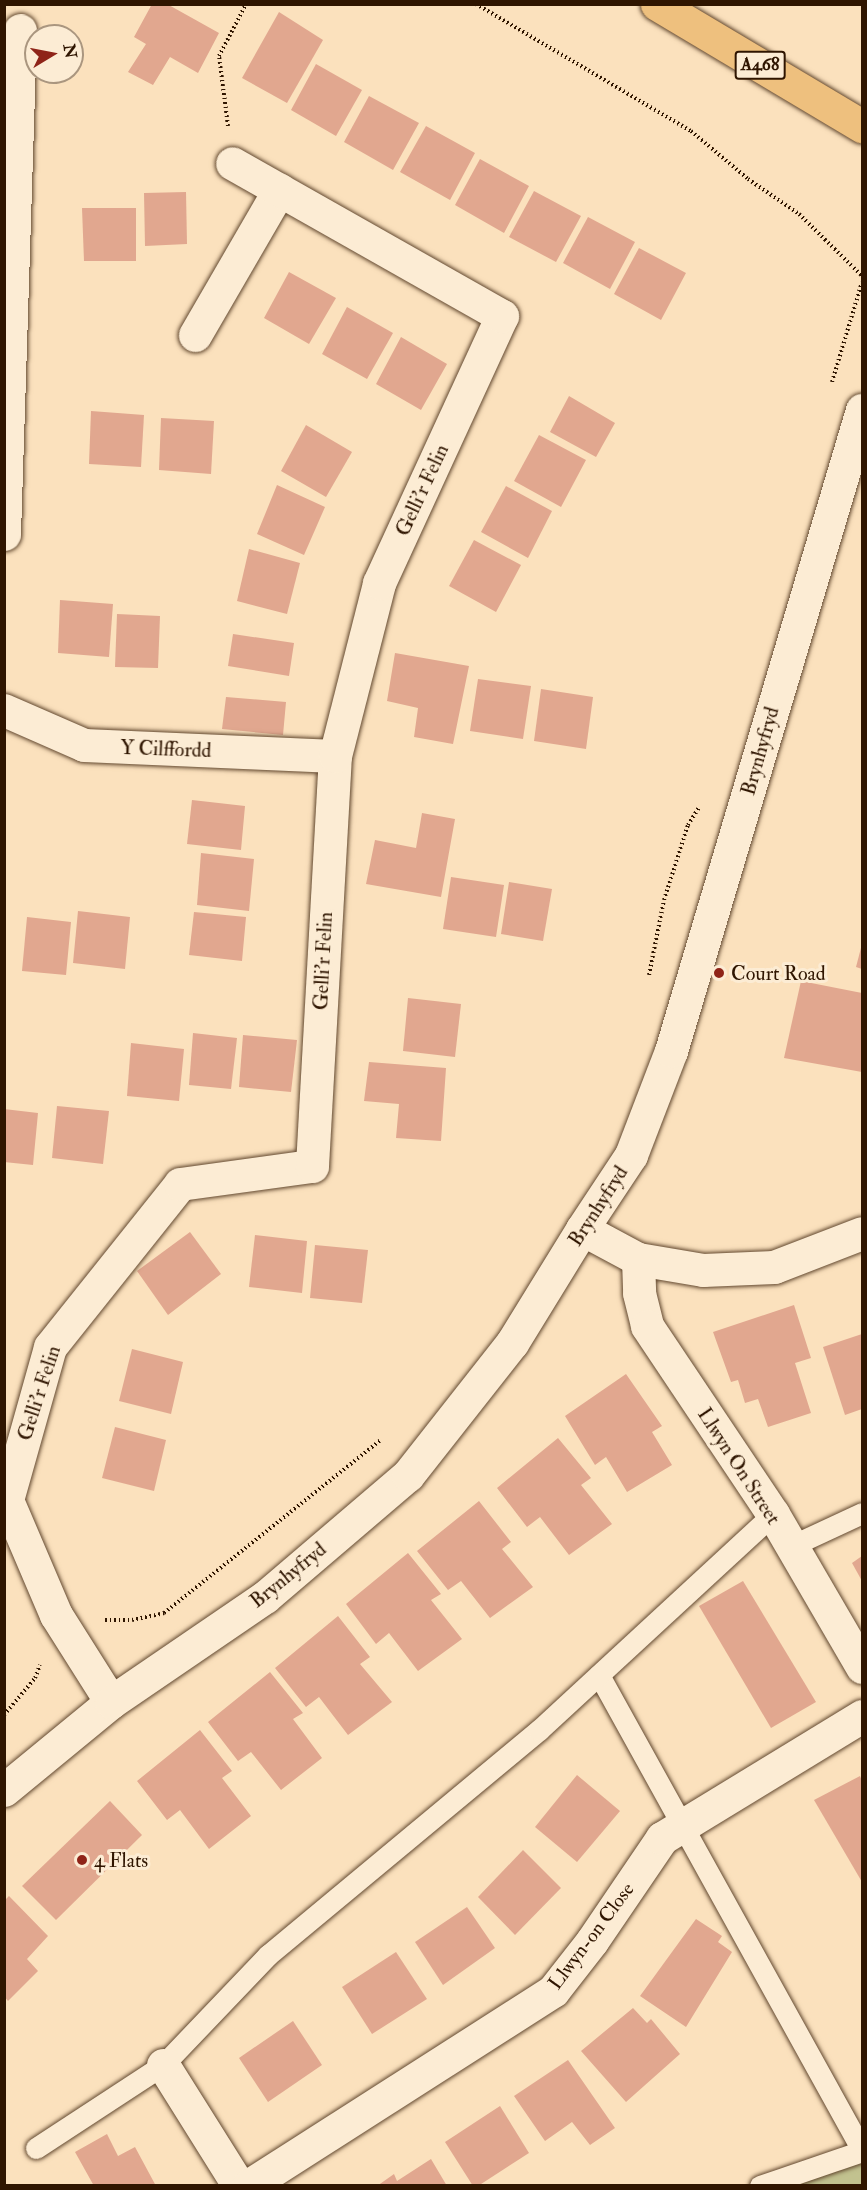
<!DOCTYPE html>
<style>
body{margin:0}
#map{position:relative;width:867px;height:2190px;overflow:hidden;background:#fbe1bd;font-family:"IM FELL Double Pica",serif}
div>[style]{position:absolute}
.green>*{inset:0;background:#c2c28f}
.building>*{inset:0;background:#e1a78f}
.path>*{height:4px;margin-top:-2px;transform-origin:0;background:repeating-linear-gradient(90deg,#2f1500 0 1.5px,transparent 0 4.5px)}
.roads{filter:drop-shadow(0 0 2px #62482f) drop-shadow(0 0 2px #62482f)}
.service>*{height:21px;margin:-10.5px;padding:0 10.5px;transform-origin:10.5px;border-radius:10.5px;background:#fcecd4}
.minor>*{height:33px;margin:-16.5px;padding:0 16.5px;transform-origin:16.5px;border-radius:16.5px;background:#fcecd4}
.secondary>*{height:33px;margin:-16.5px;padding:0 16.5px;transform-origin:16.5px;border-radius:16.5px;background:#fcecd4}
.primary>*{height:33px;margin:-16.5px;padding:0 16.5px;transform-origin:16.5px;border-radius:16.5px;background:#eec07e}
.dots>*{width:16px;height:16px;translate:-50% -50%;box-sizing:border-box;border:3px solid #fcecd4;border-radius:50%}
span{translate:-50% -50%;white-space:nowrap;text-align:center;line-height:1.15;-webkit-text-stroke:6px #fcecd4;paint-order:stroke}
.shield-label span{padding:2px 4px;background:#fcecd4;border:2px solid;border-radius:4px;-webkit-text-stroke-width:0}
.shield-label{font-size:18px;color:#2f1500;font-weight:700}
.street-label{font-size:20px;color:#2f1500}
.poi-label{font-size:20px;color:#2f1500}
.left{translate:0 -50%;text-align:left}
.frame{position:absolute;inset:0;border:6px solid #2f1500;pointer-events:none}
.north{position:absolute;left:24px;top:24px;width:60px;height:60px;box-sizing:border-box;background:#fcecd4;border:2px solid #aa967f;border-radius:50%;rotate:80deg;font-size:16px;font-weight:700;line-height:24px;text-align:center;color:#2f1500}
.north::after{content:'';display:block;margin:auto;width:21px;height:27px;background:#8f2418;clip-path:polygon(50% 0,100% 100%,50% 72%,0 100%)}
</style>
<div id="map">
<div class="green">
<div style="clip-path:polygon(862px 2161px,862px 2185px,795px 2185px)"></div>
</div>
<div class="building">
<div style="clip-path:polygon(152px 4px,167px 4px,219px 33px,198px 73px,170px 57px,153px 85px,128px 72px,146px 44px,134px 37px)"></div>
<div style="clip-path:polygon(279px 12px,323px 40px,287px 103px,242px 78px)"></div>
<div style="clip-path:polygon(316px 64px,362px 90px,336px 136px,291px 110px)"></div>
<div style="clip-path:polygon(369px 96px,419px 123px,393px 170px,344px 142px)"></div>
<div style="clip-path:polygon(426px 126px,475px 153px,450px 200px,400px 172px)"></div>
<div style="clip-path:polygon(480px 159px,529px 186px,504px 233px,455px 205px)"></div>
<div style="clip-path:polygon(534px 191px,581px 216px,556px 262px,509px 237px)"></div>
<div style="clip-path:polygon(186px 192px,187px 244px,145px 246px,144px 193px)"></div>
<div style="clip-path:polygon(82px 208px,136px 208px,136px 261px,84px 261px)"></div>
<div style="clip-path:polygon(588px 217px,635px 242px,610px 289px,563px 263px)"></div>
<div style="clip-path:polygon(639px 248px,686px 273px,661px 320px,614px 294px)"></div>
<div style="clip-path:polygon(289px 272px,336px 298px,309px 344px,264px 318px)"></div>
<div style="clip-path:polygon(347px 307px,393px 333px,367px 379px,322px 354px)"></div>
<div style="clip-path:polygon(401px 337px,447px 364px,421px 410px,376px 384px)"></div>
<div style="clip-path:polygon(569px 396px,615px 423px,596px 457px,550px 432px)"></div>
<div style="clip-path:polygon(91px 411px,144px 415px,141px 467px,89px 464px)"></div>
<div style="clip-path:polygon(161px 418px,214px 421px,211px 474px,159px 470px)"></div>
<div style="clip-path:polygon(306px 425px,352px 452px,326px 497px,281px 471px)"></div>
<div style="clip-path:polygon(539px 435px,586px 460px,561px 507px,514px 481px)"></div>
<div style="clip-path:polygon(277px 485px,325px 507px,304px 555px,257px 534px)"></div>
<div style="clip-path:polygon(506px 486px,552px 511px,528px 558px,481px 532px)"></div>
<div style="clip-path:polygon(474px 540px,521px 565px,496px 612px,449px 586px)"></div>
<div style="clip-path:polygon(249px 549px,300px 563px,287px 614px,237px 601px)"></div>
<div style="clip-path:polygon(60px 600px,113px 604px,109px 657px,58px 653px)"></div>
<div style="clip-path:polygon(117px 614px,160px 616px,158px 668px,115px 667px)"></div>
<div style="clip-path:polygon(233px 634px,294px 643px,289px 676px,228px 666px)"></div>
<div style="clip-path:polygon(395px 653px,469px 666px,453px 744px,414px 737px,418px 708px,387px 701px)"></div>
<div style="clip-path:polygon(478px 679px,531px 686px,523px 739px,470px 731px)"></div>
<div style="clip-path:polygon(541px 689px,593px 697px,586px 749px,534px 741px)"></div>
<div style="clip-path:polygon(226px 697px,286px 702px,283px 735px,222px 729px)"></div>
<div style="clip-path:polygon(192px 800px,245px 806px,241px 850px,187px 844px)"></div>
<div style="clip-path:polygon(422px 813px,455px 819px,441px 897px,366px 884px,375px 840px,416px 848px)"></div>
<div style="clip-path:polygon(201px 853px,254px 859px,249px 911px,197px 905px)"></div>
<div style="clip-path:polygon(451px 877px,504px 885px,496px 937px,443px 929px)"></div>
<div style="clip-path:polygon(509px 882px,552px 889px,543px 941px,501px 934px)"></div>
<div style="clip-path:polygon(78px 911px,130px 917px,125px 969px,73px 963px)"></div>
<div style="clip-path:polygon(194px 912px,246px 917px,242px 961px,189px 955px)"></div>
<div style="clip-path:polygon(27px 917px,71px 922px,66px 975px,22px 971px)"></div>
<div style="clip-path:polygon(862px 944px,862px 969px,856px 967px)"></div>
<div style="clip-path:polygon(801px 981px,862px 993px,862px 1072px,784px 1058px)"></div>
<div style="clip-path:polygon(408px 998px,461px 1004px,455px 1057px,403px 1051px)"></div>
<div style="clip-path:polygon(193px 1033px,237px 1038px,231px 1089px,189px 1085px)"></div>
<div style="clip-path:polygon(243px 1035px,297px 1040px,291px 1092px,239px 1087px)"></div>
<div style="clip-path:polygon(131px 1043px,184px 1049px,179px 1101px,127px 1096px)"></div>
<div style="clip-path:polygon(369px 1062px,446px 1068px,441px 1141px,396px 1138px,399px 1104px,364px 1101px)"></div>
<div style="clip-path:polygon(57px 1106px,109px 1111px,103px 1164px,52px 1158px)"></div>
<div style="clip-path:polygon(4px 1109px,38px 1113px,33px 1165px,4px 1162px)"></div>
<div style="clip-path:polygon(190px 1232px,221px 1274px,168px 1315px,137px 1271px)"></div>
<div style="clip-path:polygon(255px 1235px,307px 1241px,302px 1293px,249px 1287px)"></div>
<div style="clip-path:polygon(315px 1245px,368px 1250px,362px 1303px,310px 1298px)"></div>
<div style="clip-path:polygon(794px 1305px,811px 1358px,795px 1363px,811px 1413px,768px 1427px,758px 1399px,745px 1403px,738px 1380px,731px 1382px,713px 1332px)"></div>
<div style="clip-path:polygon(862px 1334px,862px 1409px,845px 1415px,823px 1347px)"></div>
<div style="clip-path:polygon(132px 1349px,183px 1362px,171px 1414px,119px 1401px)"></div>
<div style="clip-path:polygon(626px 1374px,662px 1426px,652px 1432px,672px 1465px,627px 1492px,606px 1457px,595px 1465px,565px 1416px)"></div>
<div style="clip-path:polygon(115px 1427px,166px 1440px,154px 1491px,102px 1478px)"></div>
<div style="clip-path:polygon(558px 1438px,591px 1478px,581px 1485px,612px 1524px,569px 1555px,540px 1517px,527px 1527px,497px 1488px)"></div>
<div style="clip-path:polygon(479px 1501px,511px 1542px,502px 1549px,533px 1587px,490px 1618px,461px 1581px,448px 1590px,417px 1551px)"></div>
<div style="clip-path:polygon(408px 1553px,441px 1594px,431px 1600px,462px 1639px,418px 1671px,389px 1633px,376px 1644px,346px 1604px)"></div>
<div style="clip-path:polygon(862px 1556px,862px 1581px,852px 1563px)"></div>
<div style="clip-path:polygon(743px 1581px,816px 1702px,771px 1728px,699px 1606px)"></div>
<div style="clip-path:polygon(338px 1616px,370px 1657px,360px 1664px,392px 1702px,348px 1735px,319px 1697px,306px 1707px,275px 1668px)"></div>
<div style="clip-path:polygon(270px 1672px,303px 1713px,293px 1719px,322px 1758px,281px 1790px,251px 1752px,238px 1761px,208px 1722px)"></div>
<div style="clip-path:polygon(200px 1730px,232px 1771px,222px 1778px,251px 1816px,209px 1849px,180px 1810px,167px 1820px,137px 1781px)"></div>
<div style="clip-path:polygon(577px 1775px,620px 1811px,577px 1862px,535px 1827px)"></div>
<div style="clip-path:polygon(860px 1776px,862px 1781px,862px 1882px,814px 1800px)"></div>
<div style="clip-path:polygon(110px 1801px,142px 1835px,56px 1920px,22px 1886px)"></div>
<div style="clip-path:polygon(523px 1850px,561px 1888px,515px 1935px,478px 1897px)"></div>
<div style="clip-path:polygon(9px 1896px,48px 1936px,27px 1959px,38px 1971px,8px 2001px,4px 1996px,4px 1901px)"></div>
<div style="clip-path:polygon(467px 1907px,495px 1948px,443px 1985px,415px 1942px)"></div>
<div style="clip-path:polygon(696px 1919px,722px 1936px,718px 1942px,732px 1952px,686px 2027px,640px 1996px)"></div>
<div style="clip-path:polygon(396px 1952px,427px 1999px,372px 2034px,342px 1987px)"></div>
<div style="clip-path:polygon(633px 2008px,647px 2023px,651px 2019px,680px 2054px,626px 2102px,581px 2051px)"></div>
<div style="clip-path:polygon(293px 2021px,322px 2065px,268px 2102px,239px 2058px)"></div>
<div style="clip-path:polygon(568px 2060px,615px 2128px,590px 2145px,572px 2122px,545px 2141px,514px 2096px)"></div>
<div style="clip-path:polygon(500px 2106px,529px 2153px,478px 2186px,473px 2186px,445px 2142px)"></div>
<div style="clip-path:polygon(107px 2134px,118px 2156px,135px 2147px,156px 2186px,94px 2186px,75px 2152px)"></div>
<div style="clip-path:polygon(431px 2159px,447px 2186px,377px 2186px,394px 2174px,397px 2181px)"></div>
</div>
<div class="path">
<div style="left:476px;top:4px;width:250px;rotate:30.6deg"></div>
<div style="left:691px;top:131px;width:75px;rotate:40.1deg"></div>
<div style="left:748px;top:179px;width:62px;rotate:34.5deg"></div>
<div style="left:799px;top:214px;width:88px;rotate:44.5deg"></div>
<div style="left:228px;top:126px;width:71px;rotate:-97.3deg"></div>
<div style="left:219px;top:56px;width:59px;rotate:-62.6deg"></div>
<div style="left:832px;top:382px;width:104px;rotate:-73.3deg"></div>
<div style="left:649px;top:975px;width:76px;rotate:-78.7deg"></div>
<div style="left:664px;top:900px;width:79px;rotate:-72.3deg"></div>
<div style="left:688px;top:825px;width:22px;rotate:-58deg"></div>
<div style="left:105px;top:1620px;width:27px"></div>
<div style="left:132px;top:1620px;width:33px;rotate:-12deg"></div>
<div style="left:164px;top:1613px;width:278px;rotate:-38.6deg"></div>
<div style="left:4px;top:1715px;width:48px;rotate:-50deg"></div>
<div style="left:35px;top:1678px;width:14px;rotate:-69deg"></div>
</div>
<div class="roads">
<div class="service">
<div style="left:791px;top:1546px;width:78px;rotate:-24.9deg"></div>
<div style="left:599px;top:1675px;width:543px;rotate:61.03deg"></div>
<div style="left:36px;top:2148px;width:152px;rotate:-33.2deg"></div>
<div style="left:163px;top:2065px;width:152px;rotate:-46.3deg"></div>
<div style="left:268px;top:1955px;width:352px;rotate:-39.7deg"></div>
<div style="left:539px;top:1730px;width:318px;rotate:-42.7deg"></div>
<div style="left:760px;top:2186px;width:108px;rotate:-18.9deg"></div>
</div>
<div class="minor">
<div style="left:195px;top:335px;width:168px;rotate:-59.9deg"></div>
<div style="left:4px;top:534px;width:504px;rotate:-88.18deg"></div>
<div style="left:4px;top:710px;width:87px;rotate:23.6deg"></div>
<div style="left:84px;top:745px;width:251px;rotate:2.5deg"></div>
<div style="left:582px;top:1229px;width:64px;rotate:28.2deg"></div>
<div style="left:638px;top:1259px;width:66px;rotate:9.6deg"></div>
<div style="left:703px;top:1270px;width:71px;rotate:-2.4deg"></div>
<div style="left:774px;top:1267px;width:94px;rotate:-21.1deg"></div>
<div style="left:638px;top:1259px;width:34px;rotate:88deg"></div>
<div style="left:639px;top:1293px;width:34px;rotate:76deg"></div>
<div style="left:647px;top:1326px;width:226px;rotate:56.2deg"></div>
<div style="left:773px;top:1514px;width:177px;rotate:59.8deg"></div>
<div style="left:111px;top:1702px;width:103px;rotate:-122.3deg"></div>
<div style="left:56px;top:1615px;width:125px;rotate:-113.1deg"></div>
<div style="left:7px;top:1500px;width:159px;rotate:-74.3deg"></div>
<div style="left:50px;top:1347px;width:208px;rotate:-51.4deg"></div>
<div style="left:180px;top:1184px;width:133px;rotate:-7.8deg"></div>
<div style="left:312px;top:1166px;width:411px;rotate:-86.8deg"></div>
<div style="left:335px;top:756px;width:179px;rotate:-75.7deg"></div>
<div style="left:379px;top:583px;width:294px;rotate:-65.3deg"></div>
<div style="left:502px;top:316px;width:310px;rotate:-150.5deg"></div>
<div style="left:163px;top:2065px;width:143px;rotate:57.9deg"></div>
<div style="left:248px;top:2186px;width:362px;rotate:-32.6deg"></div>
<div style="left:553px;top:1991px;width:63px;rotate:-52deg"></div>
<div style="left:592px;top:1941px;width:125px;rotate:-55.8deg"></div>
<div style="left:662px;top:1838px;width:234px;rotate:-31.4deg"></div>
</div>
<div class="secondary">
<div style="left:4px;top:1790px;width:139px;rotate:-39.4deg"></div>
<div style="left:111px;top:1702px;width:186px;rotate:-34.3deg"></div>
<div style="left:265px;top:1597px;width:188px;rotate:-40.5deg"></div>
<div style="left:408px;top:1475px;width:168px;rotate:-51.8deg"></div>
<div style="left:512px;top:1343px;width:134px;rotate:-58.4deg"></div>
<div style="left:582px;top:1229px;width:89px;rotate:-56.5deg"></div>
<div style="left:631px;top:1155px;width:111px;rotate:-69deg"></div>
<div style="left:671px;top:1051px;width:669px;rotate:-73.41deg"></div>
</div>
<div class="primary">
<div style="left:657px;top:4px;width:239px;rotate:30.8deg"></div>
</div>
</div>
<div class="dots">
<div style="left:719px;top:973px;background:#8f2418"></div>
<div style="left:82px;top:1860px;background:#8f2418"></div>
</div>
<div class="shield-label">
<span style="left:760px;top:65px">A468</span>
</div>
<div class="street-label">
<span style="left:422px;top:490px;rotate:-65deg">Gelli'r Felin</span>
<span style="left:166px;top:749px;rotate:2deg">Y Cilffordd</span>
<span style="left:760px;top:751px;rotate:-74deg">Brynhyfryd</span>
<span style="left:323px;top:961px;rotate:-87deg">Gelli'r Felin</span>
<span style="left:598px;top:1206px;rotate:-57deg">Brynhyfryd</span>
<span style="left:39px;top:1393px;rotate:-72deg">Gelli'r Felin</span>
<span style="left:739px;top:1466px;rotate:57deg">Llwyn On Street</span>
<span style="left:288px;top:1575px;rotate:-39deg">Brynhyfryd</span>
<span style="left:591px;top:1936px;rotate:-53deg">Llwyn-on Close</span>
</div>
<div class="poi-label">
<span class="left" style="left:731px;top:973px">Court Road</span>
<span class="left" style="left:94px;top:1860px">4 Flats</span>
</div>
<div class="frame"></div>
<div class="north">N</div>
</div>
